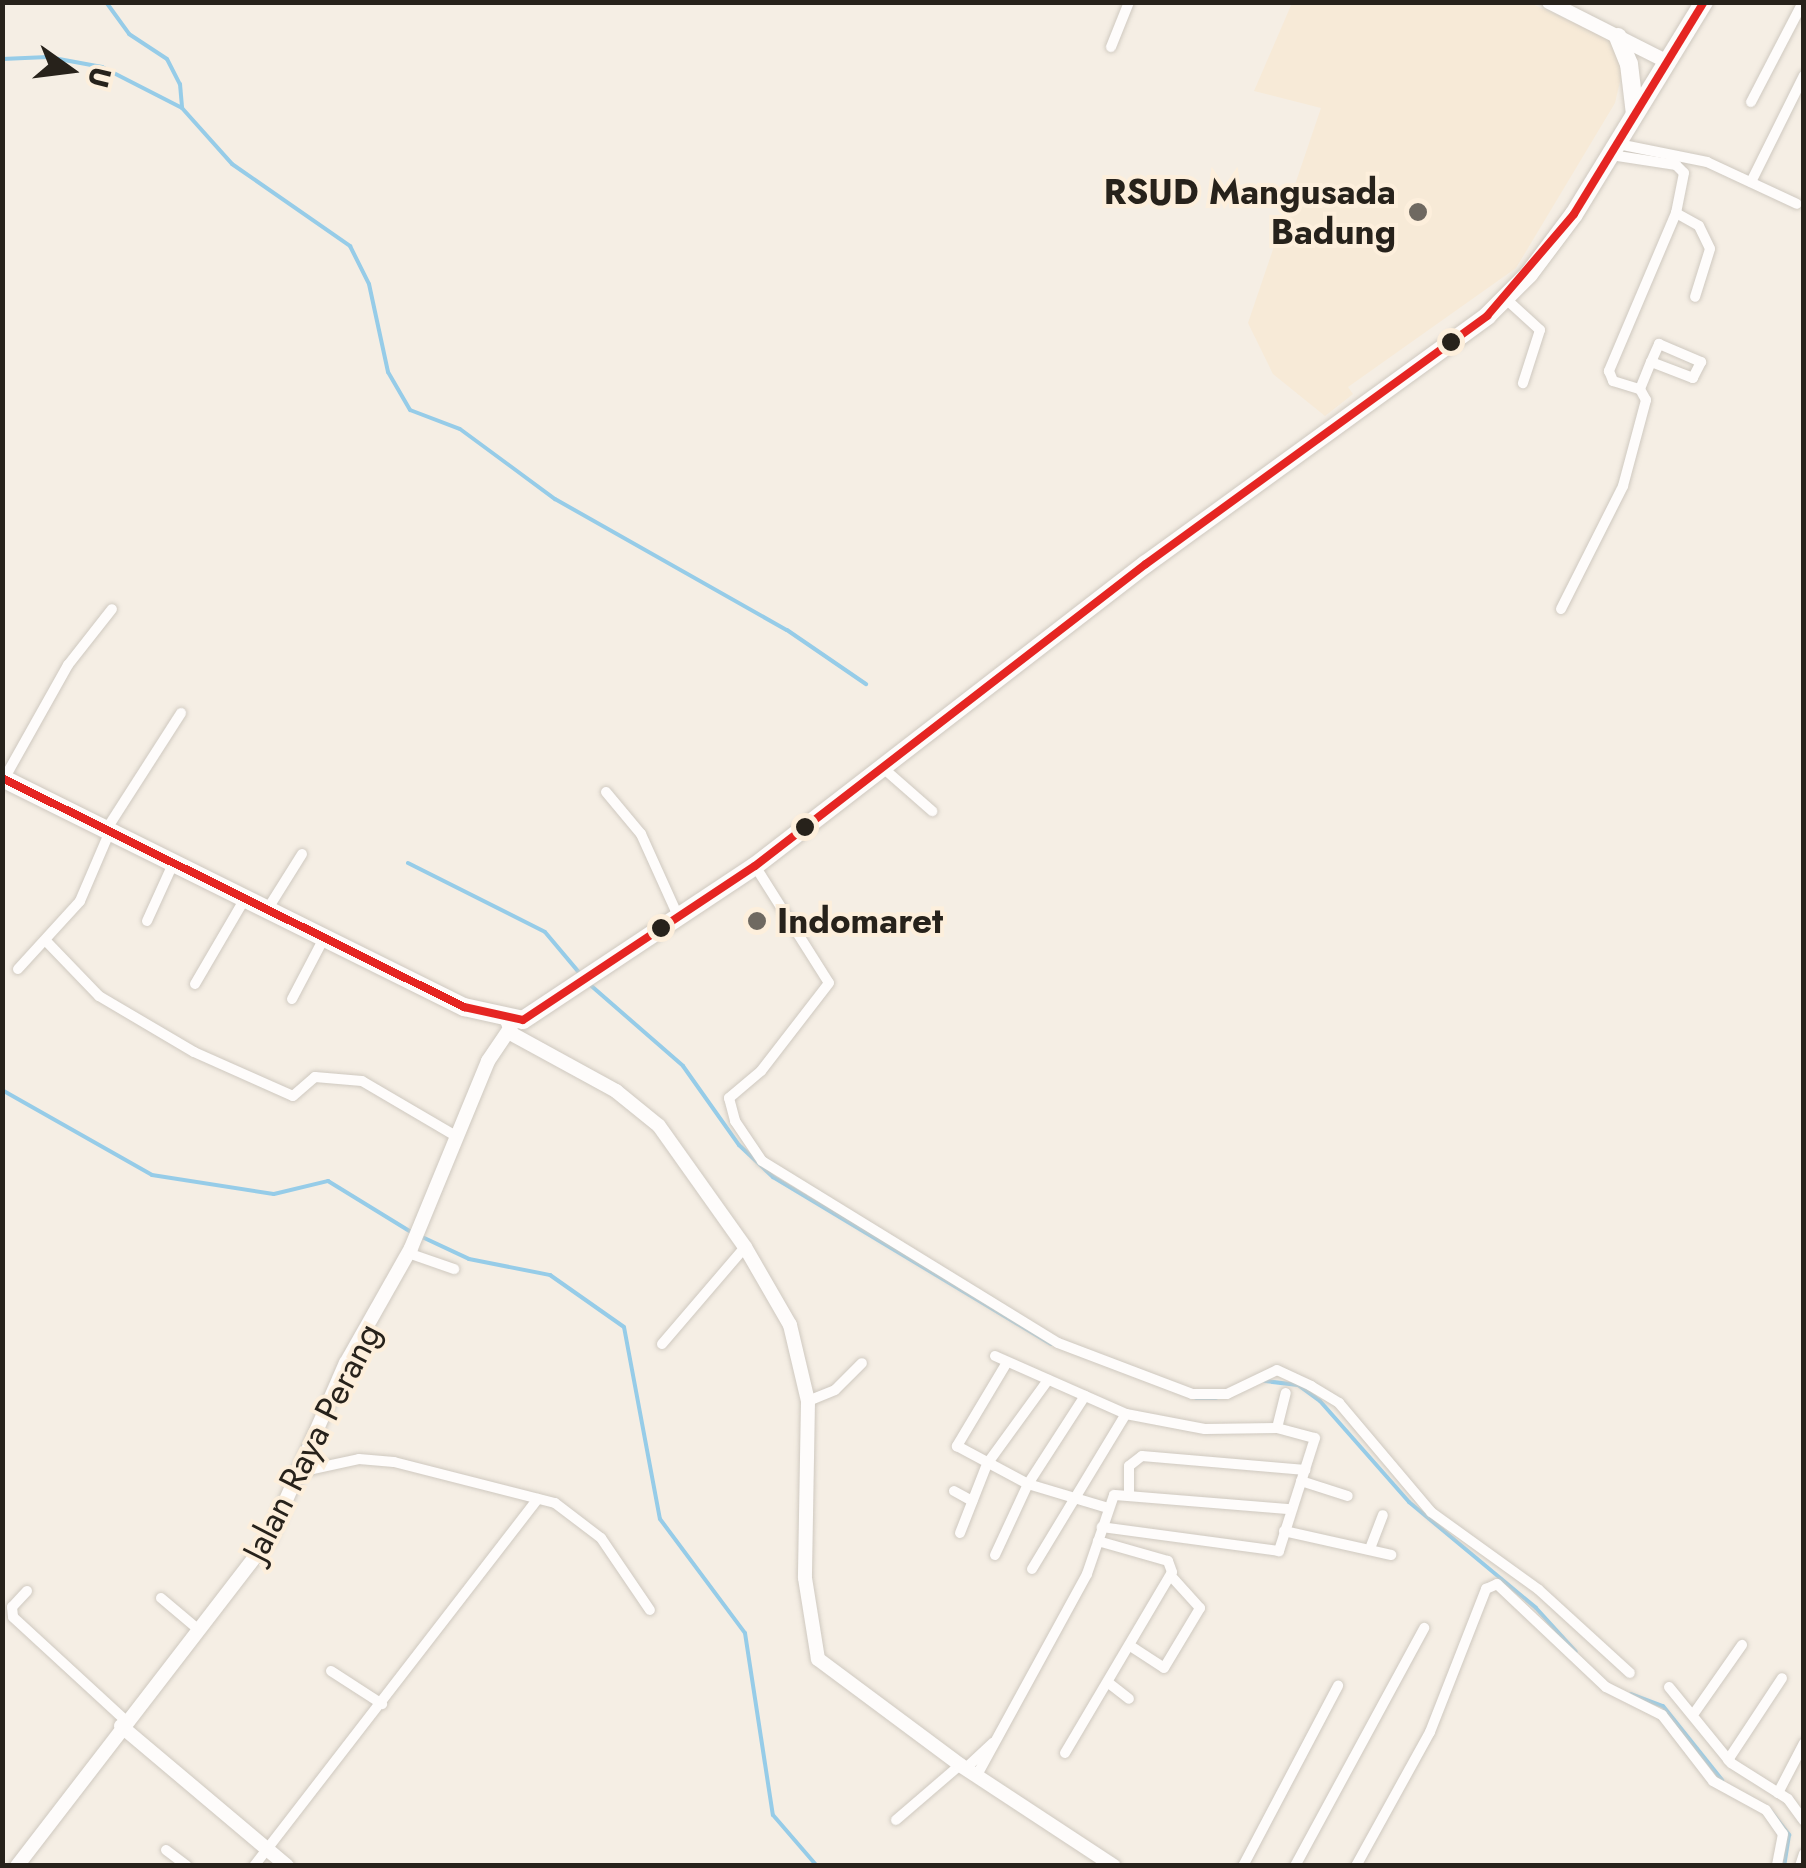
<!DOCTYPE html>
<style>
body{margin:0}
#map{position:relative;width:1806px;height:1868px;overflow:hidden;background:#f5eee4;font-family:Jost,sans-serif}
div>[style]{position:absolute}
.built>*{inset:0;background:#f7ead7}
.stream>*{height:4px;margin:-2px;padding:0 2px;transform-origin:2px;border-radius:2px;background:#96cce8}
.roads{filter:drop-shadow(0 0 2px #cfc9c0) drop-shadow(0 0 2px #cfc9c0)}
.street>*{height:10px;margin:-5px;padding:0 5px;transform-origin:5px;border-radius:5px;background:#fefcfb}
.secondary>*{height:14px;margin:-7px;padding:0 7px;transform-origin:7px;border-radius:7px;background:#fefcfb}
.highway>*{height:18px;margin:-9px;padding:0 9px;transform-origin:9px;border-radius:9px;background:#fefcfb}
.bus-1>*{height:8px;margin:-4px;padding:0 4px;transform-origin:4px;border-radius:4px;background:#e52522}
.dots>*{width:28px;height:28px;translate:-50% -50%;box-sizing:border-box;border:5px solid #fdefdc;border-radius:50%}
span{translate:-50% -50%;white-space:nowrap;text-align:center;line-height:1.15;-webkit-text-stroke:8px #fdefdc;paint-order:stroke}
.poi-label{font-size:35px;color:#27221b;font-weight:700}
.right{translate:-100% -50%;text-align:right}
.left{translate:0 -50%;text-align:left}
.street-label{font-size:35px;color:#27221b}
.frame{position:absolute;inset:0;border:5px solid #27221b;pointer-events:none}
.north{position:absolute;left:20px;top:20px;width:100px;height:100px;-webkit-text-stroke:8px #fdefdc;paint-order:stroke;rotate:104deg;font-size:28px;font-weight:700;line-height:40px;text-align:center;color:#27221b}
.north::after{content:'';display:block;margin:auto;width:35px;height:45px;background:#27221b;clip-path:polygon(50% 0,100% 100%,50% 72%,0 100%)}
</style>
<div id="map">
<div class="built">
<div style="clip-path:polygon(1292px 3px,1530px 3px,1612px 40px,1623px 69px,1615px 103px,1516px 268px,1348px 387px,1353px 394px,1325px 416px,1273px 374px,1248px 323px,1321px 108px,1254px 91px)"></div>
</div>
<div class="stream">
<div style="left:106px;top:2px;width:39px;rotate:54deg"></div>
<div style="left:129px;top:34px;width:45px;rotate:33.3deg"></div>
<div style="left:167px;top:59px;width:28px;rotate:63deg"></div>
<div style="left:180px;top:84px;width:24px;rotate:85deg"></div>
<div style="left:2px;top:59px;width:46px;rotate:-2.5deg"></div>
<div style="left:48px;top:57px;width:55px;rotate:10.5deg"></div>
<div style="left:102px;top:67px;width:90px;rotate:27.1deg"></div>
<div style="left:182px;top:108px;width:75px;rotate:48.2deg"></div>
<div style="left:232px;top:164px;width:144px;rotate:34.8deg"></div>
<div style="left:350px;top:246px;width:42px;rotate:63.4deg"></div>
<div style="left:369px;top:284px;width:90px;rotate:77.8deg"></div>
<div style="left:388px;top:372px;width:44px;rotate:59.9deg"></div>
<div style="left:410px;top:410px;width:53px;rotate:20.8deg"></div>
<div style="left:460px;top:429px;width:118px;rotate:36.4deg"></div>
<div style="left:555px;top:499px;width:266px;rotate:29.5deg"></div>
<div style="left:787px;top:630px;width:96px;rotate:34.4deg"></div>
<div style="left:408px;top:863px;width:153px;rotate:26.7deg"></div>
<div style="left:545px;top:932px;width:57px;rotate:49.9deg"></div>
<div style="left:588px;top:983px;width:126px;rotate:41.1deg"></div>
<div style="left:683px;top:1066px;width:97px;rotate:54.7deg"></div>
<div style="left:739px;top:1145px;width:47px;rotate:43.3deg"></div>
<div style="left:773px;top:1177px;width:324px;rotate:31deg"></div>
<div style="left:2px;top:1090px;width:172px;rotate:29.5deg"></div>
<div style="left:152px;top:1175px;width:123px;rotate:8.9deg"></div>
<div style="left:274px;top:1194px;width:56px;rotate:-13.5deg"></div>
<div style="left:328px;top:1181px;width:97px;rotate:31.6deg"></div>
<div style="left:420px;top:1236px;width:54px;rotate:25.1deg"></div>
<div style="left:469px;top:1259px;width:83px;rotate:11.2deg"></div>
<div style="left:550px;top:1275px;width:90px;rotate:35.1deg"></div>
<div style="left:624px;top:1327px;width:195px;rotate:79.4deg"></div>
<div style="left:660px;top:1519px;width:142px;rotate:53.3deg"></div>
<div style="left:745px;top:1633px;width:184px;rotate:81.3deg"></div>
<div style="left:773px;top:1815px;width:67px;rotate:49.2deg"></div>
<div style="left:1265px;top:1381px;width:33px;rotate:7deg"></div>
<div style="left:1298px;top:1385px;width:27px;rotate:36deg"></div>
<div style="left:1320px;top:1401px;width:135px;rotate:48.6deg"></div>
<div style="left:1409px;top:1502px;width:165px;rotate:39.8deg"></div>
<div style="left:1536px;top:1608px;width:59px;rotate:47.7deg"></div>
<div style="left:1196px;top:1398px;width:20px"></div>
<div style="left:1631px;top:1694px;width:34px;rotate:21deg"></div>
<div style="left:1663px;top:1706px;width:95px;rotate:51.4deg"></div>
<div style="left:1769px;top:1809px;width:33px;rotate:52deg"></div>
<div style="left:1789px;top:1835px;width:31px;rotate:99deg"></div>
</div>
<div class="roads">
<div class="street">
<div style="left:1111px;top:47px;width:48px;rotate:-68.2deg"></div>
<div style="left:1751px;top:102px;width:113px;rotate:-62.5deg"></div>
<div style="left:1618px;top:144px;width:91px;rotate:11.4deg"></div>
<div style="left:1707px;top:162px;width:99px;rotate:25deg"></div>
<div style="left:1611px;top:155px;width:66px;rotate:8.7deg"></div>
<div style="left:1676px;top:165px;width:11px;rotate:45deg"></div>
<div style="left:1684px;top:173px;width:41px;rotate:101.3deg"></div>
<div style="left:1676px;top:213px;width:172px;rotate:113deg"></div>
<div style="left:1609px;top:371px;width:11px;rotate:68deg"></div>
<div style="left:1613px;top:381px;width:28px;rotate:17deg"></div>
<div style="left:1751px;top:182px;width:119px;rotate:-63.6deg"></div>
<div style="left:1676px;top:213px;width:26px;rotate:29deg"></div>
<div style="left:1699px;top:226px;width:25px;rotate:64deg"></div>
<div style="left:1710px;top:249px;width:50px;rotate:107.4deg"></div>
<div style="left:1506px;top:299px;width:46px;rotate:42.4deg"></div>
<div style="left:1540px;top:330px;width:56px;rotate:107.8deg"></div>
<div style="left:1561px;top:609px;width:138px;rotate:-63.2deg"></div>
<div style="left:1623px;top:486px;width:89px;rotate:-75deg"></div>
<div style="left:1646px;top:400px;width:13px;rotate:-119deg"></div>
<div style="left:1640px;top:389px;width:29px;rotate:-68deg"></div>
<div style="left:1651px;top:362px;width:20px;rotate:-66deg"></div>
<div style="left:1659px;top:344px;width:46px;rotate:23.2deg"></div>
<div style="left:1701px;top:362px;width:18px;rotate:117deg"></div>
<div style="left:1693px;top:378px;width:45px;rotate:-159.1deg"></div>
<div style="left:882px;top:767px;width:67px;rotate:41.3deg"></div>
<div style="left:4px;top:779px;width:131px;rotate:-60.7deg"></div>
<div style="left:68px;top:665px;width:71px;rotate:-51.8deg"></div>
<div style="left:606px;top:792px;width:55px;rotate:50.2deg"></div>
<div style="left:641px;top:834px;width:90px;rotate:65.7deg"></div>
<div style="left:106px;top:830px;width:139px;rotate:-57.3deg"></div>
<div style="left:755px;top:866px;width:138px;rotate:57.7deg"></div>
<div style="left:829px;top:983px;width:111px;rotate:127.7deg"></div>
<div style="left:761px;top:1071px;width:42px;rotate:139.8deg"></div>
<div style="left:729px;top:1098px;width:24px;rotate:75deg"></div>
<div style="left:735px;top:1121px;width:48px;rotate:56deg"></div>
<div style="left:762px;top:1161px;width:347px;rotate:31.6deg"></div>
<div style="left:1058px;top:1343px;width:143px;rotate:20.8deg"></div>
<div style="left:1192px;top:1394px;width:35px"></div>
<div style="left:1227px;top:1394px;width:55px;rotate:-25.6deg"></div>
<div style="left:1277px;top:1370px;width:38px;rotate:25deg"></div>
<div style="left:1311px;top:1386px;width:33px;rotate:31deg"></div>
<div style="left:1339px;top:1403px;width:143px;rotate:49.8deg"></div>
<div style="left:1431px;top:1512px;width:133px;rotate:35.8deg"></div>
<div style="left:1539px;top:1590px;width:123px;rotate:42.4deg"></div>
<div style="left:267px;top:910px;width:66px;rotate:-58deg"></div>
<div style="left:147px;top:921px;width:63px;rotate:-65.5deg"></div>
<div style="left:47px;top:942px;width:75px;rotate:46.1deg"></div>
<div style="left:99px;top:996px;width:110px;rotate:30.5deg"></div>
<div style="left:194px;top:1052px;width:108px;rotate:24deg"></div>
<div style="left:293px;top:1096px;width:29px;rotate:-41deg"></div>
<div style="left:315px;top:1077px;width:47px;rotate:4.9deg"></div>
<div style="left:362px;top:1081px;width:107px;rotate:30.4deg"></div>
<div style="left:18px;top:969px;width:92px;rotate:-47.6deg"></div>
<div style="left:80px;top:901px;width:76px;rotate:-66.8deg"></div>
<div style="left:195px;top:984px;width:97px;rotate:-59.7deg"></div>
<div style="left:292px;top:999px;width:69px;rotate:-62.3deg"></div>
<div style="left:408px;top:1253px;width:49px;rotate:19.2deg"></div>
<div style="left:662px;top:1344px;width:128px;rotate:-49.4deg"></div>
<div style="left:995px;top:1356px;width:143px;rotate:23.9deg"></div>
<div style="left:1006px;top:1364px;width:96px;rotate:120.9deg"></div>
<div style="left:957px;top:1446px;width:81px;rotate:28.2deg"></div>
<div style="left:1028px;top:1484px;width:84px;rotate:16.7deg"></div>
<div style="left:808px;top:1401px;width:29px;rotate:-22deg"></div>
<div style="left:835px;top:1390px;width:38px;rotate:-45deg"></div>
<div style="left:1277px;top:1428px;width:36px;rotate:-76deg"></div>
<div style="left:299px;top:1472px;width:61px;rotate:-12.2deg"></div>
<div style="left:359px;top:1459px;width:35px;rotate:5deg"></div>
<div style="left:394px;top:1462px;width:166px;rotate:14.3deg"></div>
<div style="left:555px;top:1503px;width:58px;rotate:37.3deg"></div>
<div style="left:601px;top:1538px;width:87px;rotate:55.8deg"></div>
<div style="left:1301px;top:1481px;width:49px;rotate:17.7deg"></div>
<div style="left:954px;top:1491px;width:21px;rotate:29deg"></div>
<div style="left:1129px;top:1494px;width:28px;rotate:-90deg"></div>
<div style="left:1129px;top:1466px;width:16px;rotate:-38deg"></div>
<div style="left:1142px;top:1456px;width:164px;rotate:4.9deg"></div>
<div style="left:1284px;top:1531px;width:110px;rotate:12.6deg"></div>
<div style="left:960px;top:1533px;width:74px;rotate:-68.6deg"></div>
<div style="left:987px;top:1464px;width:104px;rotate:-54deg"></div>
<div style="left:1371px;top:1546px;width:33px;rotate:-69deg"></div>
<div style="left:995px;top:1555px;width:78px;rotate:-65.1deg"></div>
<div style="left:1028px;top:1484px;width:105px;rotate:-57.1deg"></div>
<div style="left:1032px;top:1569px;width:181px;rotate:-58.8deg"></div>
<div style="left:1126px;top:1414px;width:80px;rotate:10.8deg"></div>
<div style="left:1205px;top:1429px;width:72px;rotate:-0.8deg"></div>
<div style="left:1277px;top:1428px;width:39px;rotate:15deg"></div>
<div style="left:1315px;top:1438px;width:119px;rotate:107.7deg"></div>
<div style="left:1279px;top:1551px;width:179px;rotate:-172.3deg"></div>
<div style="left:27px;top:1591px;width:22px;rotate:133deg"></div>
<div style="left:12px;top:1607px;width:10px;rotate:84deg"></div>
<div style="left:13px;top:1617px;width:154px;rotate:42.6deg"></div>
<div style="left:161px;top:1598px;width:50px;rotate:40.1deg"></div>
<div style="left:1132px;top:1647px;width:38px;rotate:33deg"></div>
<div style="left:1164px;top:1668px;width:70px;rotate:-59deg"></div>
<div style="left:1200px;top:1608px;width:43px;rotate:-132.2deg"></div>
<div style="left:331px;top:1671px;width:61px;rotate:32.9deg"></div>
<div style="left:1110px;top:1684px;width:24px;rotate:38deg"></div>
<div style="left:1669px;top:1687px;width:98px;rotate:50.8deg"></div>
<div style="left:1731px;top:1763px;width:67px;rotate:32.3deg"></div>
<div style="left:1788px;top:1799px;width:27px;rotate:54deg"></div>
<div style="left:1695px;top:1712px;width:82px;rotate:-55deg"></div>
<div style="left:1065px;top:1753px;width:210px;rotate:-59.4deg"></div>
<div style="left:1172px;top:1572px;width:12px;rotate:-110deg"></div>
<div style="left:1168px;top:1561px;width:73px;rotate:-164.1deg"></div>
<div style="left:1728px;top:1760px;width:98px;rotate:-56.6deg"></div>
<div style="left:966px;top:1768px;width:37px;rotate:-43deg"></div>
<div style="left:977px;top:1775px;width:229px;rotate:-61.3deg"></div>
<div style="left:1087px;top:1574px;width:83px;rotate:-71.1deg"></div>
<div style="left:1114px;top:1495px;width:175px;rotate:4.6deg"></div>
<div style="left:1778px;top:1793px;width:56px;rotate:-62.5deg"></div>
<div style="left:896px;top:1820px;width:84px;rotate:-40.7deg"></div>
<div style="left:166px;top:1850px;width:26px;rotate:37deg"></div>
<div style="left:254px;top:1866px;width:464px;rotate:-52.3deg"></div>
<div style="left:1243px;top:1866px;width:204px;rotate:-62.2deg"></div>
<div style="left:1295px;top:1866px;width:271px;rotate:-61.5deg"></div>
<div style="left:1356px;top:1866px;width:153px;rotate:-61.1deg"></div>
<div style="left:1430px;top:1732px;width:154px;rotate:-68.6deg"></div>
<div style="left:1486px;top:1589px;width:12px;rotate:-24deg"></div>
<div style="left:1497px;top:1584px;width:150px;rotate:43.4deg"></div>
<div style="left:1606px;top:1687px;width:63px;rotate:26.6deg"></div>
<div style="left:1662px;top:1715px;width:83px;rotate:52.3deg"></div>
<div style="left:1713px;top:1781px;width:60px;rotate:28.7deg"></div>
<div style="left:1766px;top:1810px;width:29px;rotate:55deg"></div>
<div style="left:1783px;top:1834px;width:33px;rotate:101deg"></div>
<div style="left:1800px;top:1866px;width:13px;rotate:-72deg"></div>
</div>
<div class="secondary">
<div style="left:1549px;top:2px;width:133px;rotate:26.8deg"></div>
<div style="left:507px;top:1020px;width:15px;rotate:70deg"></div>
<div style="left:512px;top:1034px;width:119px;rotate:28.7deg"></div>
<div style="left:616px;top:1091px;width:55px;rotate:39.1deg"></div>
<div style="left:659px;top:1126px;width:148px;rotate:54.6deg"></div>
<div style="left:745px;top:1247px;width:90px;rotate:60deg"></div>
<div style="left:790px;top:1325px;width:78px;rotate:76.7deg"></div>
<div style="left:808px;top:1401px;width:177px;rotate:91deg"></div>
<div style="left:805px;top:1578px;width:82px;rotate:80.9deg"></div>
<div style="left:818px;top:1659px;width:177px;rotate:36.7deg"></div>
<div style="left:960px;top:1765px;width:184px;rotate:33.3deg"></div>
<div style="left:121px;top:1726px;width:217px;rotate:40.1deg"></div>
<div style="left:17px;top:1866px;width:413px;rotate:-52.4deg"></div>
<div style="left:269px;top:1539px;width:192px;rotate:-66.4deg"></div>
<div style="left:346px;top:1363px;width:132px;rotate:-60.5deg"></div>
<div style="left:411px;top:1248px;width:202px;rotate:-67.6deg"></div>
<div style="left:488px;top:1061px;width:37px;rotate:-56deg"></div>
</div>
<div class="highway">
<div style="left:1618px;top:37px;width:29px;rotate:68deg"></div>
<div style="left:1629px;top:64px;width:50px;rotate:83.2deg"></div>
<div style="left:2px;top:778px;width:516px;rotate:26.37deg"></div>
<div style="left:464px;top:1007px;width:60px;rotate:12.4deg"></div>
<div style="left:523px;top:1020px;width:278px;rotate:-33.6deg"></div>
<div style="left:755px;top:866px;width:494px;rotate:-37.7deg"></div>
<div style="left:1146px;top:564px;width:422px;rotate:-36deg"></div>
<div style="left:1487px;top:316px;width:59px;rotate:-45deg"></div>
<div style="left:1529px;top:274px;width:75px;rotate:-53.1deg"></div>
<div style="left:1574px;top:214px;width:249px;rotate:-58.5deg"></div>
</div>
</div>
<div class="bus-1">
<div style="left:2px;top:778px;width:516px;rotate:26.37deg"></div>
<div style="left:464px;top:1007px;width:60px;rotate:12.4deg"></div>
<div style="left:523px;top:1020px;width:278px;rotate:-33.6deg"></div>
<div style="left:755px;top:866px;width:494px;rotate:-37.7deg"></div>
<div style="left:1146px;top:564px;width:422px;rotate:-36deg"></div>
<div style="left:1487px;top:316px;width:134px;rotate:-49.5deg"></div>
<div style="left:1574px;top:214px;width:249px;rotate:-58.5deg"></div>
</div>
<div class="dots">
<div style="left:1418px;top:212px;background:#6f6961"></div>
<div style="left:1451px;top:342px;background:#27221b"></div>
<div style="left:805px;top:827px;background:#27221b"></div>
<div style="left:757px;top:921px;background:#6f6961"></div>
<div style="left:661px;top:928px;background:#27221b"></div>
</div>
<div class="poi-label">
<span class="right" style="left:1396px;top:212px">RSUD Mangusada<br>Badung</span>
<span class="left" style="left:777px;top:921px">Indomaret</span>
</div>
<div class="street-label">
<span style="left:312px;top:1442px;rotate:-63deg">Jalan Raya Perang</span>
</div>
<div class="frame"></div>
<div class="north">U</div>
</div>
